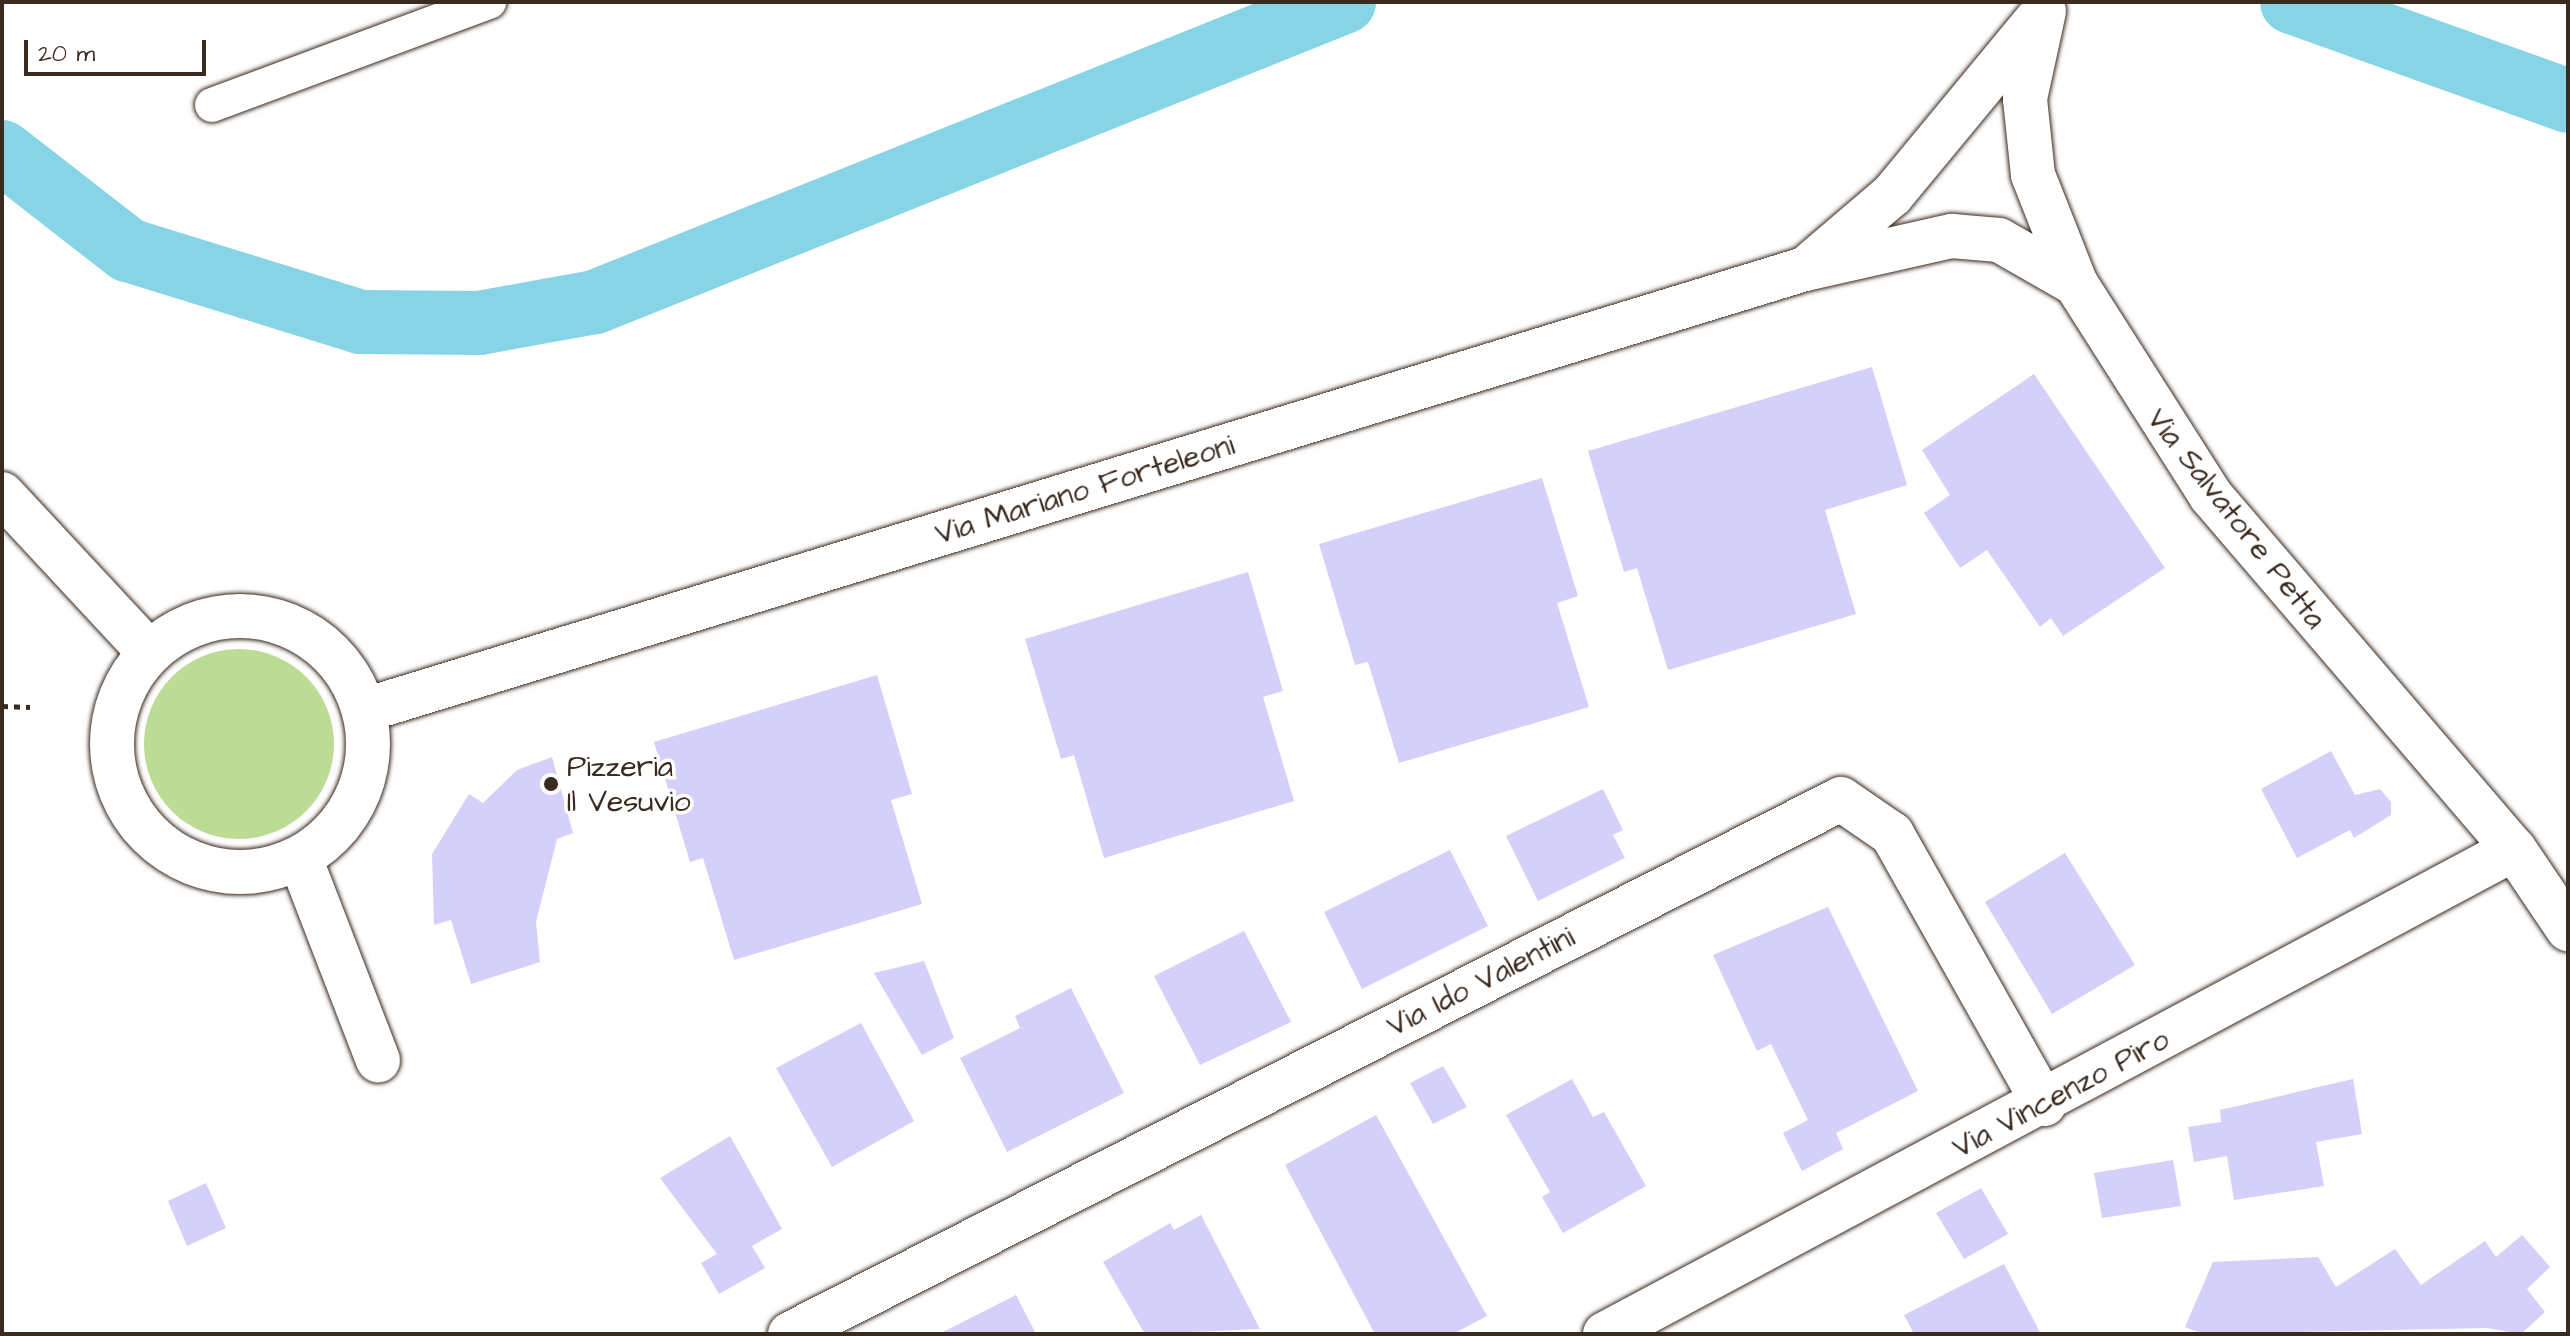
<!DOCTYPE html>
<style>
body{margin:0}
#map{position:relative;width:2570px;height:1336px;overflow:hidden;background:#fff;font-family:"Architects Daughter",sans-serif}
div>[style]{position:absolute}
.green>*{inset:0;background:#bcdc95}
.round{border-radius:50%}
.canal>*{height:64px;margin:-32px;padding:0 32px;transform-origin:32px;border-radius:32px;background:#86d4e5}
.building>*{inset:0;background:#d4d0f9}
.path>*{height:5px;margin-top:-2.5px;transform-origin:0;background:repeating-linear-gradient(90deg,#3b2a1e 0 6px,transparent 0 12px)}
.roads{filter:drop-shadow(0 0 2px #3b2a1e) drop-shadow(0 0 2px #3b2a1e)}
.lane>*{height:34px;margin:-17px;padding:0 17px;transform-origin:17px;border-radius:17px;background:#fff}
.street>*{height:44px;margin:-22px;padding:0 22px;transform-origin:22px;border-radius:22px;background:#fff}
.secondary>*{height:44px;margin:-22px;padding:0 22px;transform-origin:22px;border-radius:22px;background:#fff}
.secondary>.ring{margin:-22px;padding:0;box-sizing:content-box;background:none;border:44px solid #fff;border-radius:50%}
.dots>*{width:22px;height:22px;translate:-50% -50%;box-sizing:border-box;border:4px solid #fff;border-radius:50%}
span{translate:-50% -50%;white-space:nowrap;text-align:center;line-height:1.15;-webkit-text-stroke:7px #fff;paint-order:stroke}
.street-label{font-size:30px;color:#3b2a1e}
.poi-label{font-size:30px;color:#3b2a1e}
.left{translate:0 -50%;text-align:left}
.frame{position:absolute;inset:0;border:4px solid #3b2a1e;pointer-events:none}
.scale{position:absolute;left:24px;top:40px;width:182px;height:36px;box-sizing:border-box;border:4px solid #3b2a1e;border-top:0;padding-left:10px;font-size:24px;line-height:28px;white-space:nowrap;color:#3b2a1e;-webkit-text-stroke:6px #fff;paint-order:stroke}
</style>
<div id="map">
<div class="green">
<div class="round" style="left:144px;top:649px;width:190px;height:190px"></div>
</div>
<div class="canal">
<div style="left:2292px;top:2px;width:293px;rotate:19.7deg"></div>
<div style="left:2px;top:152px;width:160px;rotate:37.9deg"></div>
<div style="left:128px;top:250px;width:244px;rotate:17.2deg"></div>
<div style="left:361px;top:322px;width:118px;rotate:0.5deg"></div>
<div style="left:479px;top:323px;width:118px;rotate:-10.3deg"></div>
<div style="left:595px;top:302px;width:807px;rotate:-21.83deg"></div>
</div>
<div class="building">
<div style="clip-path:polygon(1872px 367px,1907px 485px,1825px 510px,1856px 614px,1668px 670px,1637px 568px,1624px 572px,1588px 451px)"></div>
<div style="clip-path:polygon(2034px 374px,2165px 568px,2063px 636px,2051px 618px,2040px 627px,1987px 550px,1960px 568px,1924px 513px,1950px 495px,1922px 450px)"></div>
<div style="clip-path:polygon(1542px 478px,1578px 596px,1557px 603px,1589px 707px,1399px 763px,1368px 662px,1355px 665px,1319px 544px)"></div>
<div style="clip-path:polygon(1248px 572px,1283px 691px,1263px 697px,1294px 801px,1104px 858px,1074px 755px,1061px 759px,1025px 639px)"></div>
<div style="clip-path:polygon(877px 675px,912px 794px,891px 800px,922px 904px,734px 960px,703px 858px,690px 862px,654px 742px)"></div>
<div style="clip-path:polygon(2331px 751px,2355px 795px,2380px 789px,2391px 802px,2391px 815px,2354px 838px,2350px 830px,2297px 858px,2261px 789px)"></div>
<div style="clip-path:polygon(552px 757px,573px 833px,557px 839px,536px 922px,540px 962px,471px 984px,451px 920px,434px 925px,432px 854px,469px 794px,483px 803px,517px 770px)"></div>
<div style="clip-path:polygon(1603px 789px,1623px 830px,1613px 835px,1625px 858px,1538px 901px,1506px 836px)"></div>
<div style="clip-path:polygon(1450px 850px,1488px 926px,1362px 989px,1324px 912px)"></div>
<div style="clip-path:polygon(2065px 853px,2135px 965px,2052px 1014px,1985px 902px)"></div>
<div style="clip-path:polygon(1828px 907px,1918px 1091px,1836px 1133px,1843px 1149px,1802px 1171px,1783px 1133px,1808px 1120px,1771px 1044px,1757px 1051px,1713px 955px)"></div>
<div style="clip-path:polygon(1244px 931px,1291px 1022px,1200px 1065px,1154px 976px)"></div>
<div style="clip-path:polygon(924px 961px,954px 1038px,922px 1055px,874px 973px)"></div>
<div style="clip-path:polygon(1071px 988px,1124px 1093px,1007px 1152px,960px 1058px,1020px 1028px,1015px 1016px)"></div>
<div style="clip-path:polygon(861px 1023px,914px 1121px,832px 1167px,776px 1068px)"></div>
<div style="clip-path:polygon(1443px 1066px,1467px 1107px,1433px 1124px,1410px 1083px)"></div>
<div style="clip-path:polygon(1572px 1079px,1593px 1117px,1604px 1112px,1646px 1186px,1563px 1233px,1542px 1197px,1550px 1192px,1506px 1115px)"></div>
<div style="clip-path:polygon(2353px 1079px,2362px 1134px,2316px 1142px,2324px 1186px,2234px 1200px,2227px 1156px,2194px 1162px,2188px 1127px,2221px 1122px,2220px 1110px)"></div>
<div style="clip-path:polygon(1376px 1115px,1487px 1316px,1453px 1334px,1375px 1334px,1285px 1165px)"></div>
<div style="clip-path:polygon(730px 1136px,782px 1229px,752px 1246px,765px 1268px,719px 1294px,701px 1263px,717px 1254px,660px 1178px)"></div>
<div style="clip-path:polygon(2173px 1160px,2181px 1206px,2102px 1218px,2094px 1173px)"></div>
<div style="clip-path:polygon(206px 1183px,226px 1228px,187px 1246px,168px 1201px)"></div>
<div style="clip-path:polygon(1981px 1188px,2008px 1234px,1964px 1259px,1936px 1213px)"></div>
<div style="clip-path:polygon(1201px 1215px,1260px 1329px,1145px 1334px,1103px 1262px,1170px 1223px,1174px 1230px)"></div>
<div style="clip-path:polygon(2522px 1235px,2550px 1267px,2527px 1289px,2545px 1312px,2521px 1334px,2487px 1328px,2203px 1334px,2185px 1327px,2213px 1262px,2318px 1257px,2336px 1287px,2395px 1249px,2421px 1285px,2485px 1241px,2496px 1257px)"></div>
<div style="clip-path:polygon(2004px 1264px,2041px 1334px,1914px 1334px,1904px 1315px)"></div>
<div style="clip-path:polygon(1016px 1295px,1036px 1334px,939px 1334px)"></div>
</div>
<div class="path">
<div style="left:2px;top:706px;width:28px;rotate:2deg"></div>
</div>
<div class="roads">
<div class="lane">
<div style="left:212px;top:105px;width:296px;rotate:-20.4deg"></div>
</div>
<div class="street">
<div style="left:300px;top:858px;width:217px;rotate:68.9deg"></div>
<div style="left:790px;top:1334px;width:1179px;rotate:-26.98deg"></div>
<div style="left:1841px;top:799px;width:62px;rotate:34.5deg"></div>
<div style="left:1892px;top:834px;width:310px;rotate:60.6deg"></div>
<div style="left:1605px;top:1334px;width:1030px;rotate:-28.08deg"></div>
</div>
<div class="secondary">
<div style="left:2044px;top:11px;width:90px;rotate:102.2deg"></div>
<div style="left:2025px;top:99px;width:76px;rotate:84deg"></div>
<div style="left:2033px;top:175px;width:117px;rotate:68.5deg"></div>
<div style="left:2076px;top:284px;width:251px;rotate:57.5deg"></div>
<div style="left:2211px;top:496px;width:465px;rotate:49.4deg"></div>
<div style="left:2514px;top:849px;width:97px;rotate:56deg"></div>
<div style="left:1810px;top:265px;width:108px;rotate:-40.5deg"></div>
<div style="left:1892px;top:195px;width:227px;rotate:-50.4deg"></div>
<div style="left:2px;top:494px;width:216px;rotate:47.1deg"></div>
<div class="ring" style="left:112px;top:616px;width:212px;height:212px"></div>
<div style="left:365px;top:710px;width:1506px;rotate:-17.03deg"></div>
<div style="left:1805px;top:269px;width:151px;rotate:-12.7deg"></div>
<div style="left:1952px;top:236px;width:47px;rotate:4.9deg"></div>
<div style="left:1999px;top:240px;width:89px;rotate:29.7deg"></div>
</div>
</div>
<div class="dots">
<div style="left:551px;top:784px;background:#3b2a1e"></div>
</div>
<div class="street-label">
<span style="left:1085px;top:490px;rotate:-17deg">Via Mariano Forteleoni</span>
<span style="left:2236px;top:519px;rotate:52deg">Via Salvatore Petta</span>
<span style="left:1481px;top:982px;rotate:-27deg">Via Ido Valentini</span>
<span style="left:2061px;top:1094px;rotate:-28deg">Via Vincenzo Piro</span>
</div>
<div class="poi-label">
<span class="left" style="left:567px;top:784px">Pizzeria<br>Il Vesuvio</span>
</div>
<div class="frame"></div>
<div class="scale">20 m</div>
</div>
